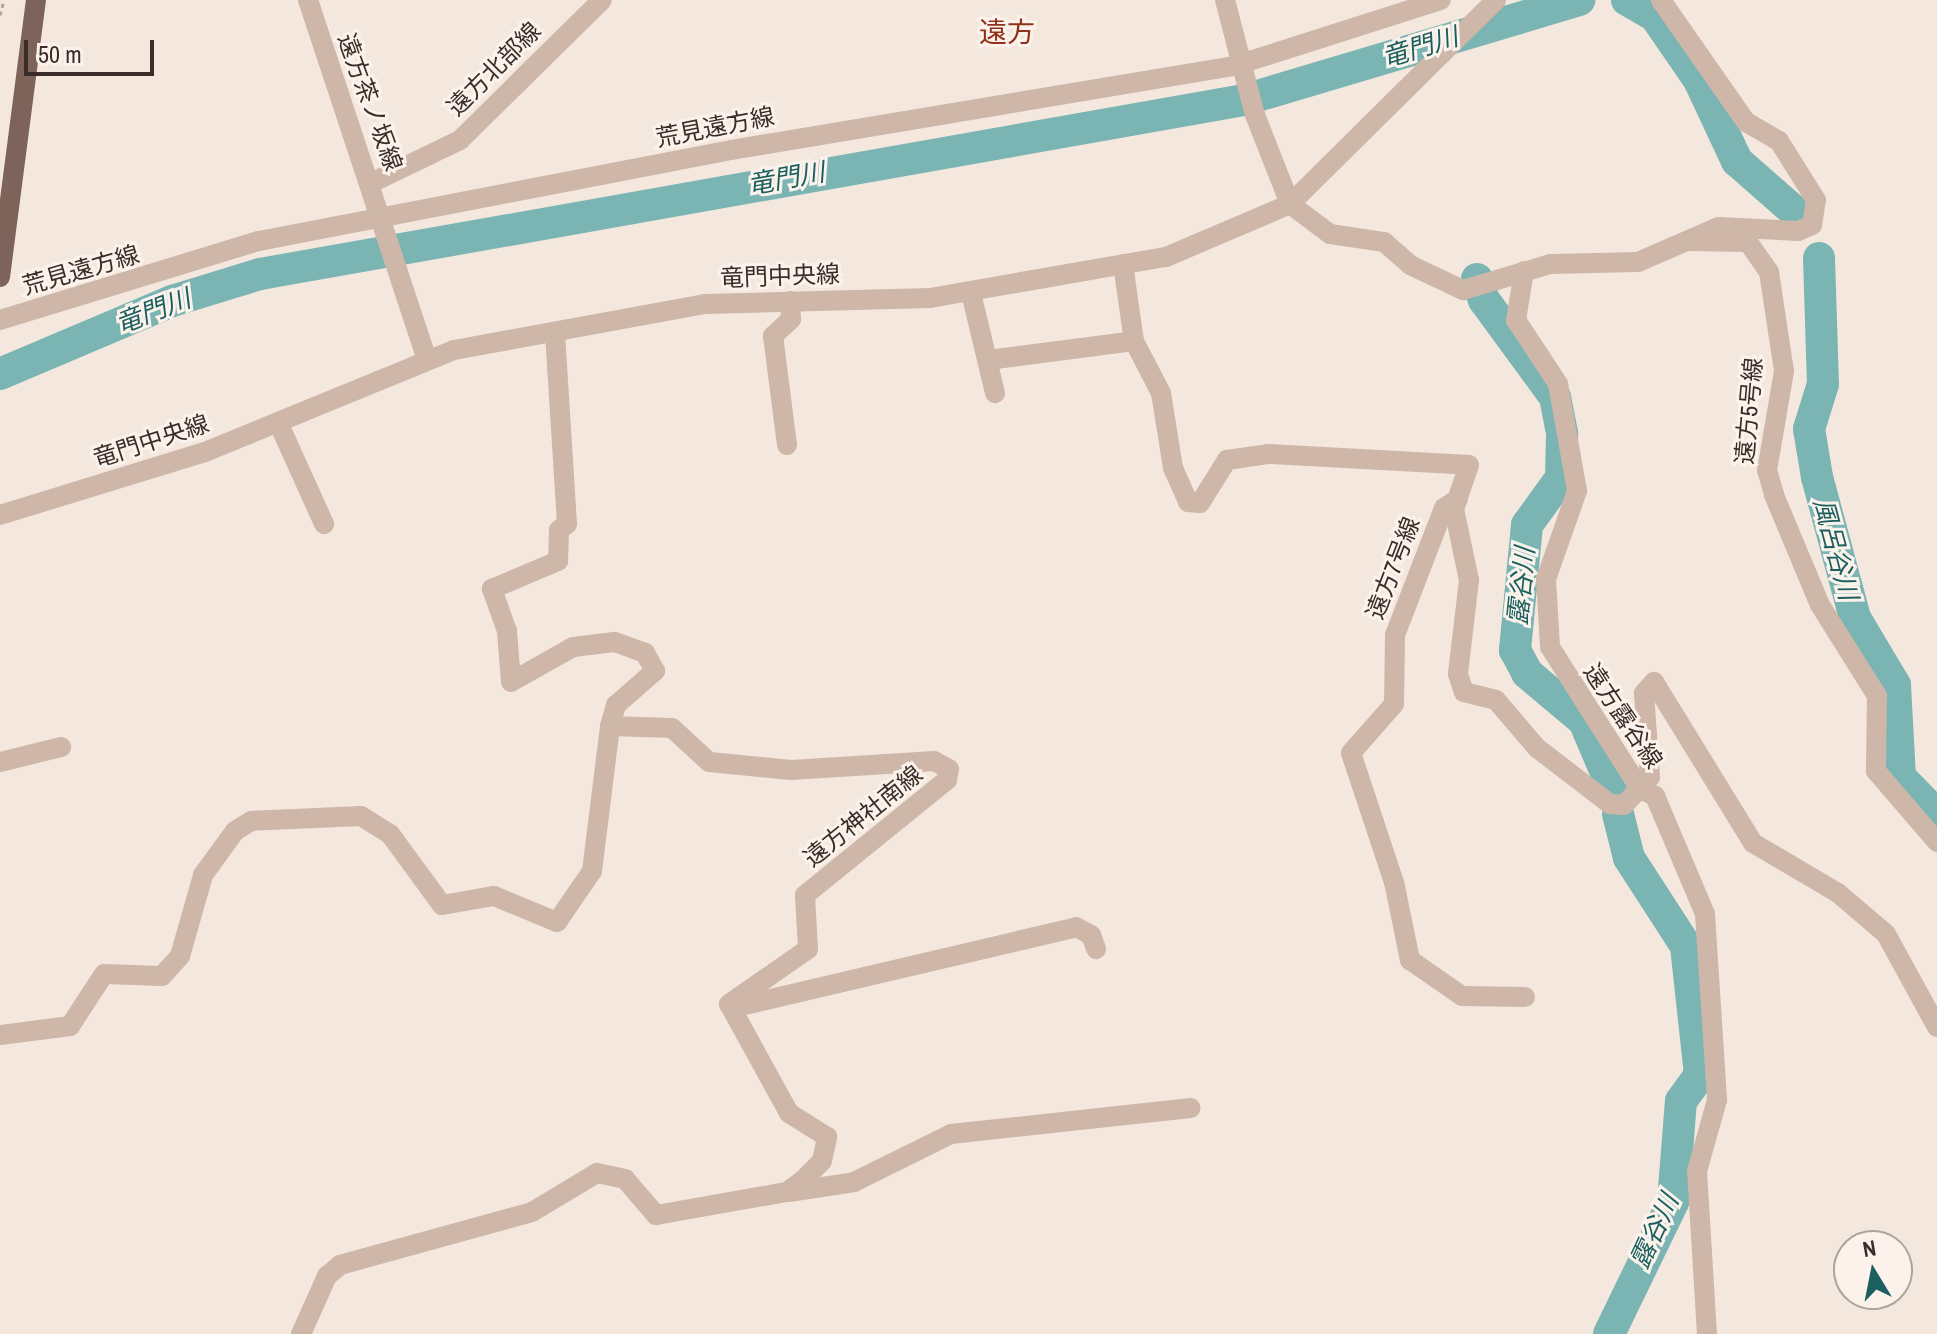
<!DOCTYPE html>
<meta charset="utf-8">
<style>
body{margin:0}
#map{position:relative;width:1937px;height:1334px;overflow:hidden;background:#f4e8de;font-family:"Archivo Narrow","Noto Sans JP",sans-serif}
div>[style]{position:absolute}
.river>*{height:32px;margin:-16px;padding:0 16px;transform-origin:16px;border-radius:16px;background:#7ab4b3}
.path>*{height:3px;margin-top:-1.5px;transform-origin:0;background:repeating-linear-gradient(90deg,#baa192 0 4px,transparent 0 8px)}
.street>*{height:20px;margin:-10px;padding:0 10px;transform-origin:10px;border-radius:10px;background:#ceb7a8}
.primary>*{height:20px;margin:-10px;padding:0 10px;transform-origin:10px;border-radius:10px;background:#7d6359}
span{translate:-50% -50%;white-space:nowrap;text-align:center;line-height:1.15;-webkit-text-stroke:6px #fbf3eb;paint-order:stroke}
.street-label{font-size:24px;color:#3a2d29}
.water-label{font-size:26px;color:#1b5f5f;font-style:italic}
.quarter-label{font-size:28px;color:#90311b}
.north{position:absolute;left:1833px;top:1230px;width:80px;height:80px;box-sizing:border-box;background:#fbf3eb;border:2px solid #aea49d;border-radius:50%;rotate:350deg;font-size:22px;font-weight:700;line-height:32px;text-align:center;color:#3a2d29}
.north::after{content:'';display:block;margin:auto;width:28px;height:36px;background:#1b5f5f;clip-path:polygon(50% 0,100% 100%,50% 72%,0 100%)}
.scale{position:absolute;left:24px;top:40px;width:130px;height:36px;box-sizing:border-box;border:4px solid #3a2d29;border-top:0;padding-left:10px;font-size:24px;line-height:28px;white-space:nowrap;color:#3a2d29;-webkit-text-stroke:6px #fbf3eb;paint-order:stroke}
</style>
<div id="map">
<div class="river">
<div style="left:1627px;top:0;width:32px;rotate:30deg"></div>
<div style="left:1655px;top:16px;width:78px;rotate:55.5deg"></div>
<div style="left:1699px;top:80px;width:89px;rotate:64.9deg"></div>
<div style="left:1737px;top:161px;width:85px;rotate:41.2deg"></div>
<div style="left:1819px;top:258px;width:126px;rotate:88.2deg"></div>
<div style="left:1823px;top:384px;width:47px;rotate:107.3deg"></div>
<div style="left:1809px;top:429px;width:49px;rotate:80.5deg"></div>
<div style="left:1817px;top:477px;width:146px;rotate:74.9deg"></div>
<div style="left:1855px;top:618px;width:78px;rotate:59.2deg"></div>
<div style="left:1895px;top:685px;width:92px;rotate:86.9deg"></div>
<div style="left:1900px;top:777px;width:53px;rotate:45.8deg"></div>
<div style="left:1477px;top:279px;width:22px;rotate:72deg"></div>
<div style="left:1484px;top:300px;width:120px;rotate:53.8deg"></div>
<div style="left:1555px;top:397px;width:38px;rotate:79deg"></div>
<div style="left:1562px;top:434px;width:44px;rotate:91.3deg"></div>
<div style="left:1561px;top:478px;width:58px;rotate:125.9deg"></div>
<div style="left:1527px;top:525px;width:126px;rotate:95.5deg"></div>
<div style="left:1515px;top:650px;width:26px;rotate:62deg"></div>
<div style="left:1527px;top:673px;width:75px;rotate:40.1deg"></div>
<div style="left:1584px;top:721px;width:82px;rotate:66.9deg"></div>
<div style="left:0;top:374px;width:187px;rotate:-23deg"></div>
<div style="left:172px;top:301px;width:92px;rotate:-17.1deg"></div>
<div style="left:260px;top:274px;width:999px;rotate:-10.03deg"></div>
<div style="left:1244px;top:100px;width:350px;rotate:-16.6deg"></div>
<div style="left:1609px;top:1334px;width:147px;rotate:-64.1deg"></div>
<div style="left:1673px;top:1202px;width:101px;rotate:-85.5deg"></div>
<div style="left:1681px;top:1101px;width:32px;rotate:-54deg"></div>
<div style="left:1700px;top:1075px;width:130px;rotate:-96.2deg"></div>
<div style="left:1686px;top:946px;width:105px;rotate:-122.9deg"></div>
<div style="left:1629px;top:858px;width:45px;rotate:-104deg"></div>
</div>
<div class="path">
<div style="left:0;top:15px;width:16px;rotate:-75deg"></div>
</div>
<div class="street">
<div style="left:308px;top:0;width:378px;rotate:71.7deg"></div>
<div style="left:1225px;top:0;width:119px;rotate:75.4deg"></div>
<div style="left:1255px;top:115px;width:96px;rotate:68.5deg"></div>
<div style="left:1290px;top:204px;width:50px;rotate:36.9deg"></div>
<div style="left:1330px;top:234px;width:55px;rotate:8.4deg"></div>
<div style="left:1384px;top:242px;width:35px;rotate:41deg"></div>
<div style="left:1410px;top:265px;width:59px;rotate:25.3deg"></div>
<div style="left:1463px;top:290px;width:91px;rotate:-16.6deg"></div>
<div style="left:1550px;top:264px;width:88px;rotate:-1.3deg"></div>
<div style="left:1638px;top:262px;width:88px;rotate:-23.4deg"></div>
<div style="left:1719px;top:227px;width:79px;rotate:2.9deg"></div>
<div style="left:1798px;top:231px;width:15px;rotate:-23deg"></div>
<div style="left:1812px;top:225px;width:25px;rotate:-81deg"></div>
<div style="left:1816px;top:200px;width:70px;rotate:-122.1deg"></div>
<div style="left:1779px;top:141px;width:38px;rotate:-150deg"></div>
<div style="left:1746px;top:122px;width:149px;rotate:-124.9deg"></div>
<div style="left:371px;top:183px;width:99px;rotate:-25.8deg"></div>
<div style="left:460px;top:140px;width:199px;rotate:-44.6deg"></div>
<div style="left:1688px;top:241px;width:60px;rotate:1deg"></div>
<div style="left:1748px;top:242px;width:37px;rotate:55deg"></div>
<div style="left:1769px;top:272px;width:100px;rotate:81.4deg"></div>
<div style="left:1784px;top:371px;width:100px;rotate:99.7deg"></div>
<div style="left:1767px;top:470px;width:26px;rotate:74deg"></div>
<div style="left:1774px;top:495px;width:119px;rotate:67.3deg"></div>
<div style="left:1820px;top:605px;width:107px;rotate:57.9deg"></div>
<div style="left:1877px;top:696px;width:75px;rotate:90.8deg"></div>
<div style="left:1876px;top:771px;width:94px;rotate:49.3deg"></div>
<div style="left:1123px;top:264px;width:78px;rotate:81.9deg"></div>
<div style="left:1134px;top:341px;width:59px;rotate:62.6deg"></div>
<div style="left:1161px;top:393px;width:76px;rotate:80.9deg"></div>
<div style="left:1173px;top:468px;width:37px;rotate:66deg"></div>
<div style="left:1188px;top:502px;width:12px;rotate:5deg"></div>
<div style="left:1200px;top:503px;width:51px;rotate:-57.9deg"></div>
<div style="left:1227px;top:460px;width:41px;rotate:-8.3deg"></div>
<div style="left:1268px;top:454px;width:201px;rotate:3.1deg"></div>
<div style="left:1469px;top:465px;width:46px;rotate:108.8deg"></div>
<div style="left:1454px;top:509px;width:73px;rotate:78.1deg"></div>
<div style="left:1469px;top:580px;width:95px;rotate:96.7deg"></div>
<div style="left:1458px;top:674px;width:19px;rotate:72deg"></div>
<div style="left:1464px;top:692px;width:33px;rotate:14deg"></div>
<div style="left:1496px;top:700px;width:63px;rotate:49.5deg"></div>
<div style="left:1537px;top:748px;width:92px;rotate:37.5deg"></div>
<div style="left:1610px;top:804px;width:14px;rotate:4deg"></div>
<div style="left:1624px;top:805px;width:38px;rotate:-47deg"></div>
<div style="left:1650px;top:777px;width:84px;rotate:-94.1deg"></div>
<div style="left:1644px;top:693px;width:15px;rotate:-48deg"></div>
<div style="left:1654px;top:682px;width:189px;rotate:58.4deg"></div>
<div style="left:1753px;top:843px;width:99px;rotate:30.5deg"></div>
<div style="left:1838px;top:893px;width:63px;rotate:40.5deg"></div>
<div style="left:1886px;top:934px;width:106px;rotate:61.3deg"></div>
<div style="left:1524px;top:271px;width:50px;rotate:99.3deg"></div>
<div style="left:1516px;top:320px;width:77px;rotate:56.7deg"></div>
<div style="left:1558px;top:384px;width:109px;rotate:79.9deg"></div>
<div style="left:1577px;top:491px;width:93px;rotate:109.4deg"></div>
<div style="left:1546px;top:579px;width:68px;rotate:86.6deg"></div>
<div style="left:1550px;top:647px;width:168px;rotate:57.6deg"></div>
<div style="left:1640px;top:789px;width:17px;rotate:25deg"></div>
<div style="left:1655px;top:796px;width:128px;rotate:67deg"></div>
<div style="left:1705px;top:914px;width:186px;rotate:86.3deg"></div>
<div style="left:1717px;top:1100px;width:74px;rotate:105.7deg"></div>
<div style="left:1697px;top:1171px;width:163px;rotate:86.5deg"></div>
<div style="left:971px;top:293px;width:103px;rotate:76.5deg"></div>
<div style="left:0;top:320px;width:271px;rotate:-17deg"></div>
<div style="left:259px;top:241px;width:481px;rotate:-10.9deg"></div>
<div style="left:731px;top:150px;width:510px;rotate:-9.48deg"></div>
<div style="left:1234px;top:66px;width:217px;rotate:-17.7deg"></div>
<div style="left:988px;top:360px;width:147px;rotate:-7.4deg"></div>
<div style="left:278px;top:422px;width:112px;rotate:65.7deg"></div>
<div style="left:787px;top:445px;width:110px;rotate:-97.3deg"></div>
<div style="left:773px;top:336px;width:25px;rotate:-43deg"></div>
<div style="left:791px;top:319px;width:18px;rotate:-93deg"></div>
<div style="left:1458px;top:499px;width:17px;rotate:147deg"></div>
<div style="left:1444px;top:508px;width:136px;rotate:111.1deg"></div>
<div style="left:1395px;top:635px;width:69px;rotate:90.8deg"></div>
<div style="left:1394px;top:704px;width:65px;rotate:131.3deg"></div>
<div style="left:1351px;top:753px;width:136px;rotate:71.6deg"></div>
<div style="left:1394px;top:882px;width:80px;rotate:78.4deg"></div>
<div style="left:1410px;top:960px;width:63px;rotate:34.7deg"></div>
<div style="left:1462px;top:996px;width:63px;rotate:0.9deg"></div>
<div style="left:0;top:515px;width:214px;rotate:-17.1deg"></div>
<div style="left:205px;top:452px;width:269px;rotate:-22.3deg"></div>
<div style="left:454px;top:350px;width:255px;rotate:-10.4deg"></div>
<div style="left:705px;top:304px;width:225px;rotate:-1.5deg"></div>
<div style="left:930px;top:298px;width:240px;rotate:-9.9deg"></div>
<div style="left:1166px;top:257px;width:135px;rotate:-23.1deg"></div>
<div style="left:1290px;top:204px;width:290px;rotate:-44.7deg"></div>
<div style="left:0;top:762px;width:63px;rotate:-13.8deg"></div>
<div style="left:732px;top:1008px;width:353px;rotate:-13.2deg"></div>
<div style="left:1076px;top:927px;width:17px;rotate:28deg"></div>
<div style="left:1091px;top:935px;width:15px;rotate:70deg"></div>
<div style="left:0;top:1035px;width:71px;rotate:-7.3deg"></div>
<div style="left:70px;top:1026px;width:62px;rotate:-56.8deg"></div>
<div style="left:104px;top:974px;width:58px;rotate:2deg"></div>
<div style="left:162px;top:976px;width:27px;rotate:-48deg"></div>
<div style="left:180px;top:956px;width:84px;rotate:-74.1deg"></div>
<div style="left:203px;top:875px;width:54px;rotate:-54deg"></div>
<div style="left:235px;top:831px;width:19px;rotate:-32deg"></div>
<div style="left:251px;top:821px;width:110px;rotate:-2.6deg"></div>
<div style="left:361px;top:816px;width:34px;rotate:32deg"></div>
<div style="left:390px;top:834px;width:88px;rotate:53.8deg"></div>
<div style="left:442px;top:905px;width:53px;rotate:-9.8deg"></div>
<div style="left:494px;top:896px;width:68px;rotate:22.4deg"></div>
<div style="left:557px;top:922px;width:62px;rotate:-55.5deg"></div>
<div style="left:592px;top:871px;width:146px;rotate:-82.9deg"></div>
<div style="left:789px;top:1192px;width:66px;rotate:-8.7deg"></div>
<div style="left:854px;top:1182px;width:108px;rotate:-26.3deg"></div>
<div style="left:951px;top:1134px;width:241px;rotate:-6.2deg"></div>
<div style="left:301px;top:1334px;width:64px;rotate:-65.9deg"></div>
<div style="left:327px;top:1276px;width:17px;rotate:-40deg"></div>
<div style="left:340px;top:1265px;width:199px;rotate:-15.4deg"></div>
<div style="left:532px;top:1212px;width:76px;rotate:-31deg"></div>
<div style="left:597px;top:1173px;width:29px;rotate:12deg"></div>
<div style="left:625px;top:1179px;width:48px;rotate:49.3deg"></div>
<div style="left:656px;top:1215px;width:133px;rotate:-10deg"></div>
<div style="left:787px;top:1192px;width:21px;rotate:-37deg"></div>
<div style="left:804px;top:1179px;width:25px;rotate:-45deg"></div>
<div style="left:822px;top:1161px;width:25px;rotate:-78deg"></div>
<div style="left:827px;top:1137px;width:45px;rotate:-147.7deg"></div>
<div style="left:789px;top:1113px;width:124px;rotate:-118.8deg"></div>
<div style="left:729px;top:1004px;width:96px;rotate:-34.8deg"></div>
<div style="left:808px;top:949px;width:54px;rotate:-93.2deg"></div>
<div style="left:805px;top:895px;width:183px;rotate:-39deg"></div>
<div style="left:947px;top:780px;width:11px;rotate:-80deg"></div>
<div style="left:949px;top:769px;width:17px;rotate:-152deg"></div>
<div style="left:934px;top:761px;width:143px;rotate:176.4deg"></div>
<div style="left:791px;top:770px;width:82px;rotate:-174.4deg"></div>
<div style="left:709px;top:762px;width:50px;rotate:-137.4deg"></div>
<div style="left:672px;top:728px;width:62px;rotate:-178.2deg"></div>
<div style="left:610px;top:726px;width:22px;rotate:-74deg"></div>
<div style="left:616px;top:705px;width:52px;rotate:-41.1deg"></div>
<div style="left:655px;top:671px;width:21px;rotate:-119deg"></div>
<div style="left:645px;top:653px;width:33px;rotate:-160deg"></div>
<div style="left:614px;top:642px;width:41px;rotate:173deg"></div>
<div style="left:573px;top:647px;width:71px;rotate:150.6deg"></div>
<div style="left:511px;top:682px;width:51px;rotate:-94.5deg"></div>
<div style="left:507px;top:631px;width:45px;rotate:-109.7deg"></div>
<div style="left:492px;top:589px;width:72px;rotate:-23deg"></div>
<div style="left:558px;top:561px;width:31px;rotate:-88deg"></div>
<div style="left:559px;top:530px;width:10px;rotate:-37deg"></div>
<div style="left:567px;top:524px;width:192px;rotate:-93.6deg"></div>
</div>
<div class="primary">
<div style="left:0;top:277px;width:279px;rotate:-82.6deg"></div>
</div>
<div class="street-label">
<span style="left:494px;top:69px;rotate:-45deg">遠方北部線</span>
<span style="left:370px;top:102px;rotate:70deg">遠方茶ノ坂線</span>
<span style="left:715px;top:127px;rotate:-11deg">荒見遠方線</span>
<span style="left:81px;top:270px;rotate:-16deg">荒見遠方線</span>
<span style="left:780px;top:276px;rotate:-2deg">竜門中央線</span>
<span style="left:1749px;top:411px;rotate:-85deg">遠方5号線</span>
<span style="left:151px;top:441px;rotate:-18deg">竜門中央線</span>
<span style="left:1393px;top:568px;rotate:-69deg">遠方7号線</span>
<span style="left:1623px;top:716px;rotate:56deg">遠方露谷線</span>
<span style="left:863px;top:816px;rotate:-39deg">遠方神社南線</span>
</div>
<div class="water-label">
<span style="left:1420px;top:47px;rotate:-17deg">竜門川</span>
<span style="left:786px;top:178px;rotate:-10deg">竜門川</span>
<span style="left:153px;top:311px;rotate:-21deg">竜門川</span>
<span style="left:1836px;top:549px;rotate:75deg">風呂谷川</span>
<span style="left:1521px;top:586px;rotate:-84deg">露谷川</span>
<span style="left:1654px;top:1231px;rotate:-65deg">露谷川</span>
</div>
<div class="quarter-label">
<span style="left:1007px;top:32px">遠方</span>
</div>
<div class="north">N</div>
<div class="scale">50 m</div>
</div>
